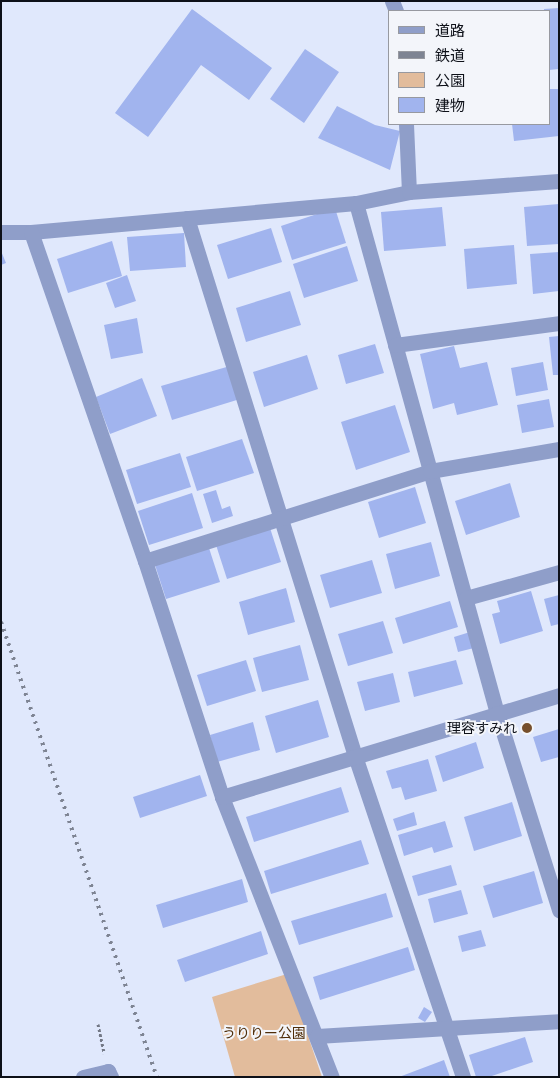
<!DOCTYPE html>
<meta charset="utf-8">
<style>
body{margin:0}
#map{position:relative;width:560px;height:1078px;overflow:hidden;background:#e0e8fc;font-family:Mulish,"Noto Sans JP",sans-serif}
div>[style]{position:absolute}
.green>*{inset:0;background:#e2bc9c}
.building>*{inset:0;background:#a1b4ee}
.path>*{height:3px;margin-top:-1.5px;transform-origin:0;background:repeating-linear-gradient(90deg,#737886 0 2.5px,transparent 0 5px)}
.street>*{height:15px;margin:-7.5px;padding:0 7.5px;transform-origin:7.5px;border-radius:7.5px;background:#8f9ec9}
.rail>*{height:4px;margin-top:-2px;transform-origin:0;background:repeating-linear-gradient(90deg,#7e8493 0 2.5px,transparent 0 7.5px)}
.dots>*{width:14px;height:14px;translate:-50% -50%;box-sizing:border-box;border:2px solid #f3f5fa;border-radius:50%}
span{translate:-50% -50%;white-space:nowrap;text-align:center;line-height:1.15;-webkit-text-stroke:4px #f3f5fa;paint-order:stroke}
.poi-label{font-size:14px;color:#0d1018}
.right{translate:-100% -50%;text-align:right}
.park-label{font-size:14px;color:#4f2d09}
.frame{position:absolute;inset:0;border:2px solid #0d1018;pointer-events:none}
.legend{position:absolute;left:388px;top:10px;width:162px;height:115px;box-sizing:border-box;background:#f3f5fa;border:1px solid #9799a0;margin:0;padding:6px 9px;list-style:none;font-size:15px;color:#0d1018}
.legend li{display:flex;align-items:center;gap:10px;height:25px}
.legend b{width:25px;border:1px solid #9799a0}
</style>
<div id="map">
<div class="green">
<div style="clip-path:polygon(287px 974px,322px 1077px,235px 1077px,212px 997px)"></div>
</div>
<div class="building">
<div style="clip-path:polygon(559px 8px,559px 69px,549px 70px,549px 11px,544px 11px,544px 9px)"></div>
<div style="clip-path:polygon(192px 9px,272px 68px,249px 100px,201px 65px,148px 137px,115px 113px)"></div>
<div style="clip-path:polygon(305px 49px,339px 72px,304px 123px,270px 99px)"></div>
<div style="clip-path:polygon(549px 89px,559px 89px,559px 136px,514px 141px,512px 124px,549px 124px)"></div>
<div style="clip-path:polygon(337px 106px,375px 125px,400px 131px,390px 170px,318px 138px)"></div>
<div style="clip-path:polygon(559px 204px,559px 244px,527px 246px,524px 207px)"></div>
<div style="clip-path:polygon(442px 207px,446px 246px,384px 251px,381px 212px)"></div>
<div style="clip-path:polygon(335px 208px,346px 243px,292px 260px,281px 226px)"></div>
<div style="clip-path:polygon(271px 228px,282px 262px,228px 279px,217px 245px)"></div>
<div style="clip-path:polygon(184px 233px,186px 267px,130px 271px,127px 237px)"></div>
<div style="clip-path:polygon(112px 241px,122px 276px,68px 293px,57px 259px)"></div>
<div style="clip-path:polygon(514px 245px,517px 284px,467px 289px,464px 249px)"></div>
<div style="clip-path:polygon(347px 246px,358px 281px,304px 298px,293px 264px)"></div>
<div style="clip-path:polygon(1px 251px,6px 263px,1px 265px)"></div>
<div style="clip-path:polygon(559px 252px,559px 291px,533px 294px,530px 254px)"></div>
<div style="clip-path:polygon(127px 275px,136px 301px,115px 308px,106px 283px)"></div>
<div style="clip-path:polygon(290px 291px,301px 325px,246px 342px,236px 308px)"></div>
<div style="clip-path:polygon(137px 318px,143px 353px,111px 359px,104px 325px)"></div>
<div style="clip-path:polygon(559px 336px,559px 375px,553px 375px,549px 337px)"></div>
<div style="clip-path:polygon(375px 344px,384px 373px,346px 384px,338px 355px)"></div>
<div style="clip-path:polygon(454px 346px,460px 368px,487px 362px,498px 405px,457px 415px,454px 403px,433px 409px,420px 354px)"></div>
<div style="clip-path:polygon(307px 355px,318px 389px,264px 407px,253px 372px)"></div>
<div style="clip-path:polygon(543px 362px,548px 390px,516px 396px,511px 368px)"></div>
<div style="clip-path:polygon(230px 366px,240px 399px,172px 420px,161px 386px)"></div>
<div style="clip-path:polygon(142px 378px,157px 416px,110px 434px,96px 397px)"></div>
<div style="clip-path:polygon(549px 399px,554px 427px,522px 433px,517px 405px)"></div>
<div style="clip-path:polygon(395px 405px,410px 452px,356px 470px,341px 422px)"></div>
<div style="clip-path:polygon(242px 439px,254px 473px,197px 491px,186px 457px)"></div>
<div style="clip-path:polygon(180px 453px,191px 487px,137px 504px,126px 470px)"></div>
<div style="clip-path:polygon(510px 483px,520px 517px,466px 535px,455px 501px)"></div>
<div style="clip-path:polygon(415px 487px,426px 523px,379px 538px,368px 502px)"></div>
<div style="clip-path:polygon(216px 490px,222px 509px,230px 506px,233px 516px,212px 523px,203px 494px)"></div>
<div style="clip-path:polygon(192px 493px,203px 528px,149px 545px,138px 511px)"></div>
<div style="clip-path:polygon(270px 528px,281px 562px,227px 579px,216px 545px)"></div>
<div style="clip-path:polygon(431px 542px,440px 576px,395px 589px,386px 554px)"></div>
<div style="clip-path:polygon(209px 548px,220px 582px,166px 599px,155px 565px)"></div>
<div style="clip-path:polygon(372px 560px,382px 593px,330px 608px,320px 575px)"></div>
<div style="clip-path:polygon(286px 588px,295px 622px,248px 635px,239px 602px)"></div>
<div style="clip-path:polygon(531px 591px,543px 631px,500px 644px,492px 614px,500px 612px,497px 601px)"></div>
<div style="clip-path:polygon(559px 595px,559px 624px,551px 626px,544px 599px)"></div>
<div style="clip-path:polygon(450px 601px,458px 627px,403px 644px,395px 618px)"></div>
<div style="clip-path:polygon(383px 621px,393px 653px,348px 666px,338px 634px)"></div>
<div style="clip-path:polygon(470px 632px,474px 648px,458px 652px,454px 637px)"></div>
<div style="clip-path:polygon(300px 645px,309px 680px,262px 692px,253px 658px)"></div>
<div style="clip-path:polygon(246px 660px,256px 691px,207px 706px,197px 675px)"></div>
<div style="clip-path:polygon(456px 660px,463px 684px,414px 697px,408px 672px)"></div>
<div style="clip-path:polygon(393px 673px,400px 702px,365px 711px,357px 682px)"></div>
<div style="clip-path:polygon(318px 700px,329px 737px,276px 753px,265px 716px)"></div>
<div style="clip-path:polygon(253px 722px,260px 750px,217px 762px,210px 735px)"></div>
<div style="clip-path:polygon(559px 729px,559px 757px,541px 762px,533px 737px)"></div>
<div style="clip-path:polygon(476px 742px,484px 768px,443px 782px,435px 756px)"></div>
<div style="clip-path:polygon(428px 759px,437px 791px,405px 800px,401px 787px,392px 789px,386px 771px)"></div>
<div style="clip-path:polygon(200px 775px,207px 796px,140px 818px,133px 797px)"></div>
<div style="clip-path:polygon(341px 787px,349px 812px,254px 842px,246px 817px)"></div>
<div style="clip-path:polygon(512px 802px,522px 836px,474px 851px,464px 817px)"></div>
<div style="clip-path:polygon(414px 812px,417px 825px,397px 831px,393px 819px)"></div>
<div style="clip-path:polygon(445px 821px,453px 847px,434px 853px,432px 847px,404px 856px,398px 835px)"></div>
<div style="clip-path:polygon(361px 840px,369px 864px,271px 894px,264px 871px)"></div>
<div style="clip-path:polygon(451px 865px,457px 885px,418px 896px,412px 876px)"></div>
<div style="clip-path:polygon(534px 871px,543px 903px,493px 918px,483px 886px)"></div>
<div style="clip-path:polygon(242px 879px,248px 902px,163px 928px,156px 905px)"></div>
<div style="clip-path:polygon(461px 890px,468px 914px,434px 923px,428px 899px)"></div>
<div style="clip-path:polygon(386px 893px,393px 917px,299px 945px,291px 921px)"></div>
<div style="clip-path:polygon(481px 930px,486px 946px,462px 952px,458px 936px)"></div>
<div style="clip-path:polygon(261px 931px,268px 954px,185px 982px,177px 960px)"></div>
<div style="clip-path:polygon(408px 947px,415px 970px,320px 1000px,313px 977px)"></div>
<div style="clip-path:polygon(424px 1007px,432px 1012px,425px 1022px,418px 1018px)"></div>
<div style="clip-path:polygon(525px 1037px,533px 1062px,489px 1077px,476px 1077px,469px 1055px)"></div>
<div style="clip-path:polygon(444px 1060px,450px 1077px,399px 1077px)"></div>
</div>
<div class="path">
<div style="left:98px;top:1024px;width:30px;rotate:78deg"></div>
</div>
<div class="street">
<div style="left:392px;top:1px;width:11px;rotate:68deg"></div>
<div style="left:406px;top:124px;width:68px;rotate:87.5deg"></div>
<div style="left:356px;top:203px;width:529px;rotate:74.55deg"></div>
<div style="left:497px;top:713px;width:207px;rotate:72.5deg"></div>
<div style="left:187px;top:218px;width:564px;rotate:72.66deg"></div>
<div style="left:355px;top:756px;width:339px;rotate:71.4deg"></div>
<div style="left:1px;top:232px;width:30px"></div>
<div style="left:31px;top:232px;width:326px;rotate:-5.1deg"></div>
<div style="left:356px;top:203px;width:54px;rotate:-11.7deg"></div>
<div style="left:409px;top:192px;width:150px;rotate:-4.2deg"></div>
<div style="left:31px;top:232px;width:348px;rotate:70.9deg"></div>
<div style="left:145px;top:561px;width:248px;rotate:71.9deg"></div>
<div style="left:222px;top:797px;width:301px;rotate:68.6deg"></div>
<div style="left:395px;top:345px;width:165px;rotate:-7.6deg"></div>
<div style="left:145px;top:561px;width:299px;rotate:-17.5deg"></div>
<div style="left:430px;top:471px;width:131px;rotate:-9.7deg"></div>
<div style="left:466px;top:598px;width:97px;rotate:-15.6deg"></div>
<div style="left:222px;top:797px;width:352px;rotate:-16.8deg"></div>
<div style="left:317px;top:1036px;width:242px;rotate:-3.5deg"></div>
<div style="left:83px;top:1077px;width:26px;rotate:-13deg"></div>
<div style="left:108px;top:1071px;width:7px;rotate:63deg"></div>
</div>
<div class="rail">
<div style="left:1px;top:622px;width:481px;rotate:71.1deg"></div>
</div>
<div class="dots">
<div style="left:527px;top:728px;background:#764f2c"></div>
</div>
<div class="poi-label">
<span class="right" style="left:517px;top:728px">理容すみれ</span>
</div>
<div class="park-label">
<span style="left:264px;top:1033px">うりりー公園</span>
</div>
<div class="frame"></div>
<ul class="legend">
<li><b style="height:6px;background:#8f9ec9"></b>道路</li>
<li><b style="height:6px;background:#7e8493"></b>鉄道</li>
<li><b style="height:14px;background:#e2bc9c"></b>公園</li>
<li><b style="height:14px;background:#a1b4ee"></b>建物</li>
</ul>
</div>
